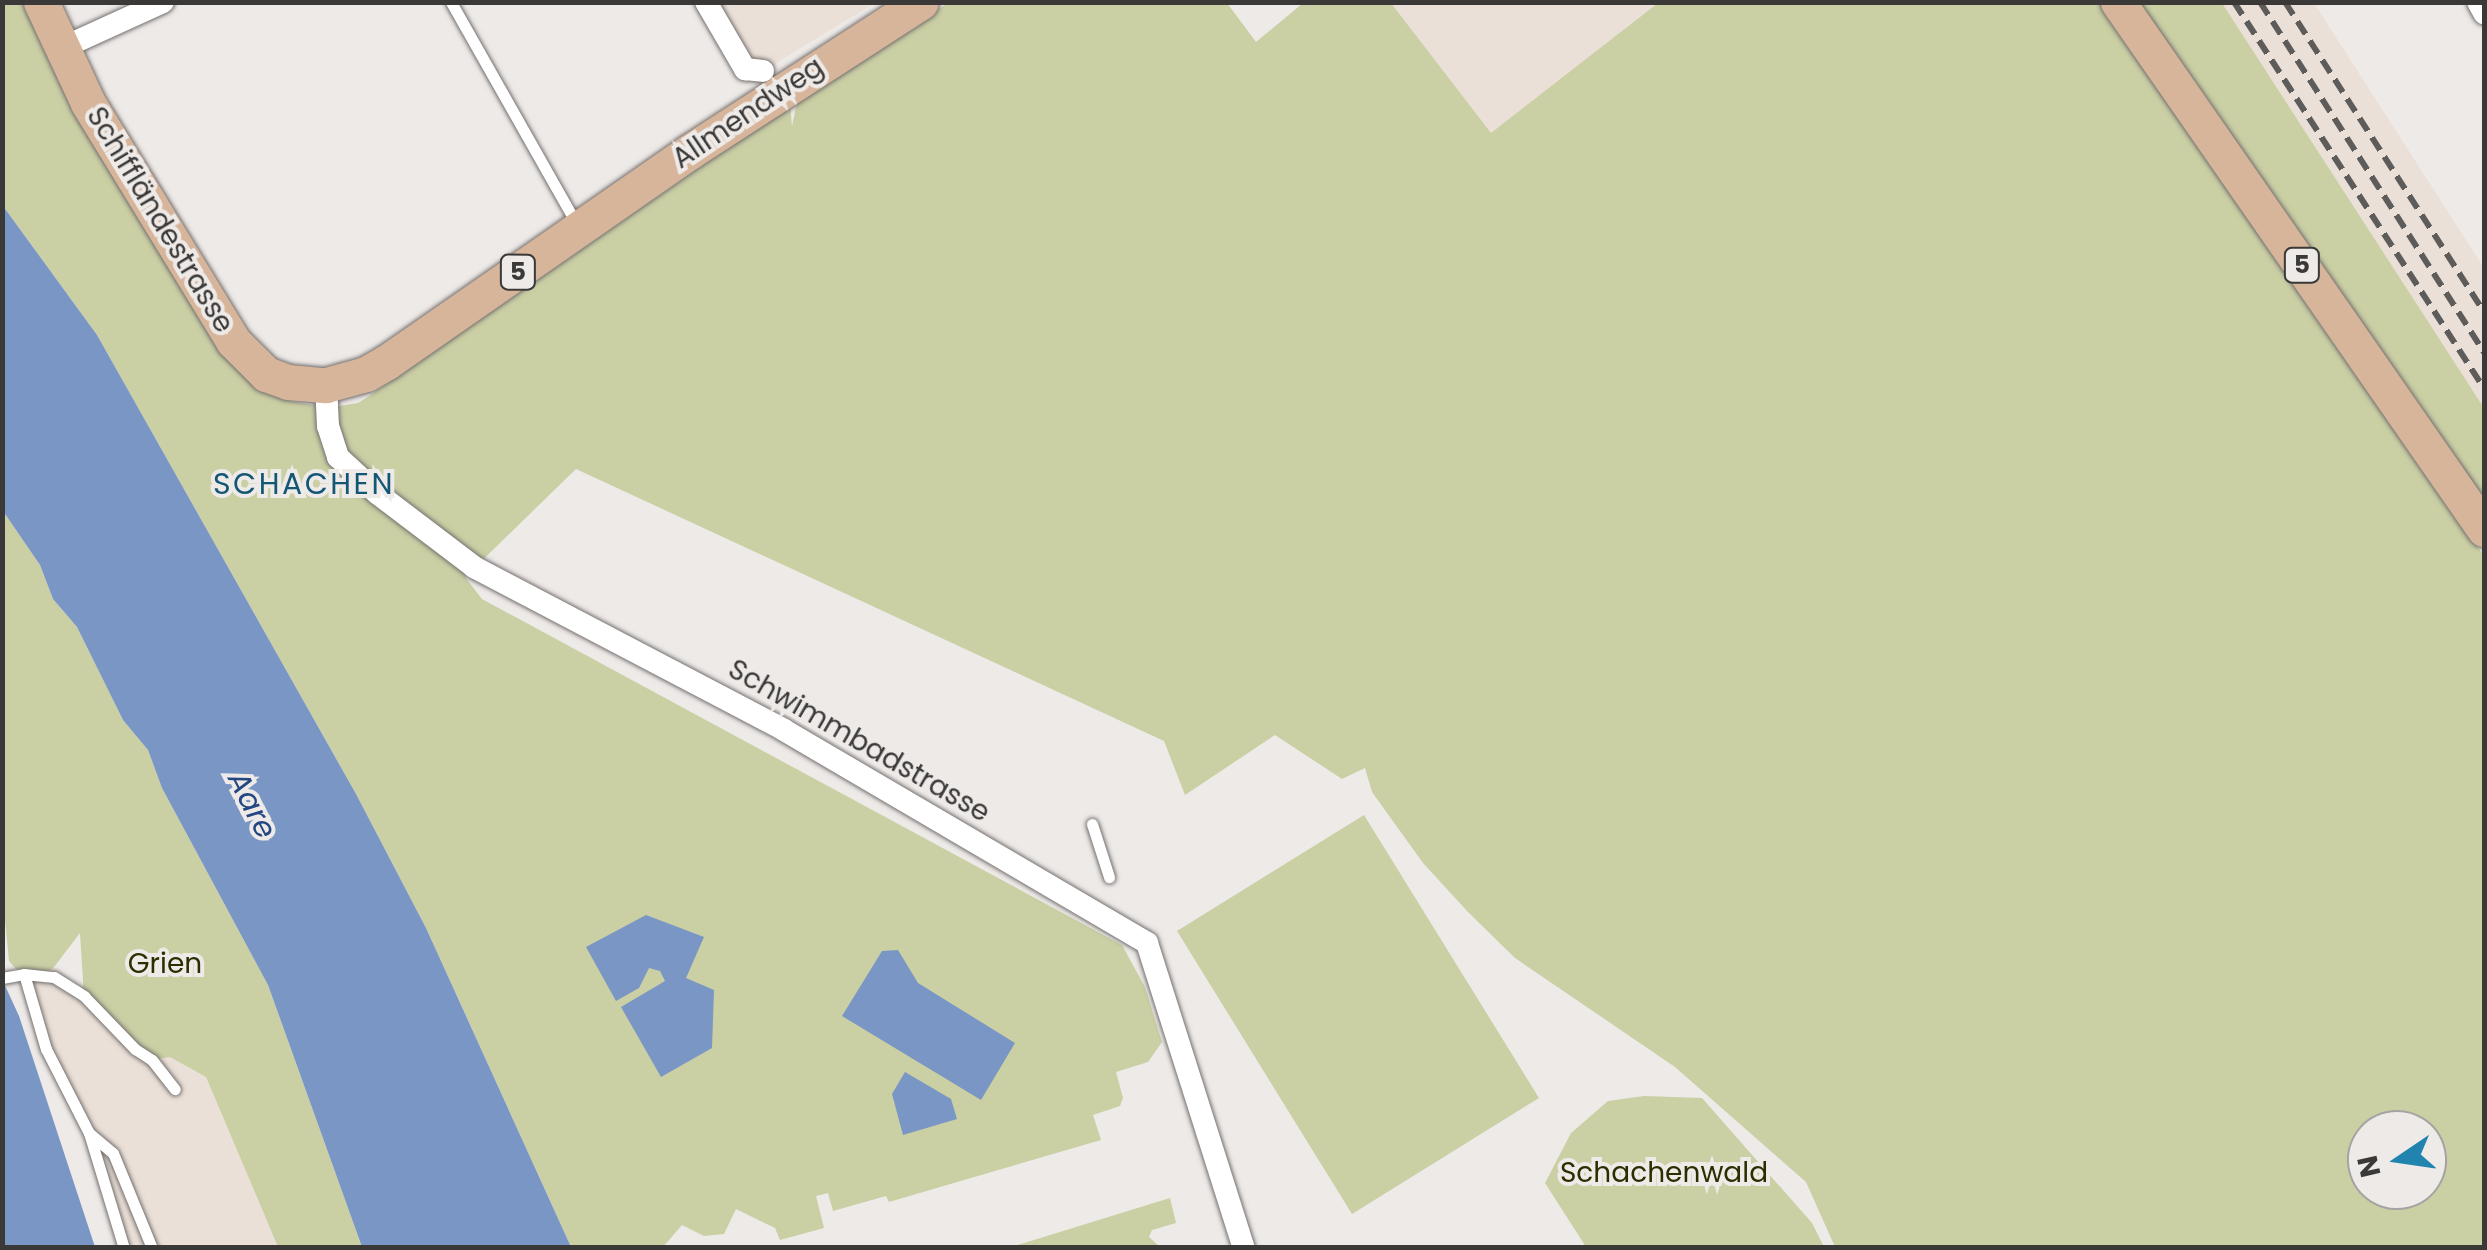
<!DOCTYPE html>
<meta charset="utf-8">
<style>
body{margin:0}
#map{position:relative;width:2487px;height:1250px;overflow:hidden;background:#eeeae8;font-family:Poppins,sans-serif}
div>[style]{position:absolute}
.built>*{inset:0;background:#ebe0d8}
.green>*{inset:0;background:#cacfa4}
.water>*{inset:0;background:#7a96c5}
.roads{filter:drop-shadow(0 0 2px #74706e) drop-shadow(0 0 2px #74706e)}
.service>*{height:11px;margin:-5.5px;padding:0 5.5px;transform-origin:5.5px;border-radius:5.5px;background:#fff}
.minor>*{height:22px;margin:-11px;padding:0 11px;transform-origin:11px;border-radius:11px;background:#fff}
.primary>*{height:35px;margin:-17.5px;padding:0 17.5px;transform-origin:17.5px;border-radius:17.5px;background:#d7b59b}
.rail>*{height:6px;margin-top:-3px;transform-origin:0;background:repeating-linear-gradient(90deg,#5e5c5b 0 15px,transparent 0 23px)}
span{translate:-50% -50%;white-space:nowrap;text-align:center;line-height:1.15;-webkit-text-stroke:8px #eeeae8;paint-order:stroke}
.shield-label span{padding:2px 8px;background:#eeeae8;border:2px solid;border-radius:8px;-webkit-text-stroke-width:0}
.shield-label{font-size:25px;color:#3a3938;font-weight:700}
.street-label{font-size:28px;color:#3a3938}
.park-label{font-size:28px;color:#2c2e00}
.neighbourhood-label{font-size:30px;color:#135774;letter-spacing:2.5px}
.water-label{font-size:30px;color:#244782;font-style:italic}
.frame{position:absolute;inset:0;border:5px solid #3a3938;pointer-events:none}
.north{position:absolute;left:2347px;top:1110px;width:100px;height:100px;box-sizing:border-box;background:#eeeae8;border:2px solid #a6a3a2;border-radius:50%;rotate:257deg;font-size:28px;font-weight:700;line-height:40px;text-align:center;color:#3a3938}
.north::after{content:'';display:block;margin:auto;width:35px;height:45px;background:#2084ae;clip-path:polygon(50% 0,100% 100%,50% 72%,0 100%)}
</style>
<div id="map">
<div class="built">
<div style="clip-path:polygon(706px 3px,875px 3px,763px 71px,745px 69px)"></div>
<div style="clip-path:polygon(1391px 3px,1658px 3px,1491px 134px)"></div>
<div style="clip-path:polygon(2222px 3px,2314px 3px,2484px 268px,2484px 408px)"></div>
<div style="clip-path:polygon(54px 967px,152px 1060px,170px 1056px,206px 1077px,278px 1247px,124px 1247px,89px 1133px,46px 1049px,30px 985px)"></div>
</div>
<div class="green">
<div style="clip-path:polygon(evenodd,3px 3px,28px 3px,243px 373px,281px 399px,327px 408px,358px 403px,369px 396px,790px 105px,792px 126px,798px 97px,948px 3px,1227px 3px,1256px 42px,1303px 3px,1391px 3px,1491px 133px,1658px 3px,2104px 3px,2484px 556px,2484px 1247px,1835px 1247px,1806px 1182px,1675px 1067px,1515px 958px,1468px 912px,1423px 863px,1372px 792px,1365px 768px,1342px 779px,1275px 735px,1185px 795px,1164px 741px,576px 469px,465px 577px,482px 599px,1122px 945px,1145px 987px,1162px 1042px,1148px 1062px,1116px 1072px,1123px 1098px,1120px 1106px,1093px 1115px,1101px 1140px,889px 1202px,886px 1196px,833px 1211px,828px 1193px,816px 1196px,824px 1228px,780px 1240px,775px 1228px,736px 1209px,724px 1234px,704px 1236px,682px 1225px,663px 1247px,571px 1247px,426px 928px,356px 794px,97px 335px,3px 206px,3px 3px,2367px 1130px,2427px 1130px,2427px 1190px,2367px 1190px,2367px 1130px)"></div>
<div style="clip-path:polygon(2133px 3px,2222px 3px,2484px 408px,2484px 511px)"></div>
<div style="clip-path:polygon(3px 511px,40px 565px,53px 599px,77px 627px,123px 720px,148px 750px,162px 788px,268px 985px,362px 1247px,278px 1247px,206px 1077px,170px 1057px,152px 1060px,84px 996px,80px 933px,54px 967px,30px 985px,9px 961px,3px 900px)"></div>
<div style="clip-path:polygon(1364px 815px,1539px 1098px,1352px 1214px,1177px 931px)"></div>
<div style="clip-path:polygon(1644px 1096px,1702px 1098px,1812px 1223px,1824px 1247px,1586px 1247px,1545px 1183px,1571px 1133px,1608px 1101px)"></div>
<div style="clip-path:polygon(1170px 1198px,1176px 1223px,1152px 1230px,1149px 1237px,1160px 1247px,1011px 1247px)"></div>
</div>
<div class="water">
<div style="clip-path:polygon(3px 206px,97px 335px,356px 794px,426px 928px,571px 1247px,362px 1247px,268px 985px,162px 788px,148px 750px,123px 720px,77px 627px,53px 599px,40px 565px,3px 511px)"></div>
<div style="clip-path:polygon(646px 915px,704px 937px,686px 978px,714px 990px,712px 1048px,661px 1077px,621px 1007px,665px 981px,660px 971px,649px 968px,639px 988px,616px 1001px,586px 947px)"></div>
<div style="clip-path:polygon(898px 950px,918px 983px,1015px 1043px,981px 1100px,842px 1016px,882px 951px)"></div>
<div style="clip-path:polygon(2px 979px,19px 1016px,95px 1247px,3px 1247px)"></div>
<div style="clip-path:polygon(905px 1072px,951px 1099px,957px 1119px,903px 1135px,892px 1094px)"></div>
</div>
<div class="roads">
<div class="service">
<div style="left:451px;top:2px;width:256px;rotate:60.5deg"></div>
<div style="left:1092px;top:824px;width:56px;rotate:72.2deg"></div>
<div style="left:24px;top:974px;width:78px;rotate:73.7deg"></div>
<div style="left:46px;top:1049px;width:94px;rotate:62.9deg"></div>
<div style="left:89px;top:1133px;width:120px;rotate:73.1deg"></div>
<div style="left:2px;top:978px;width:22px;rotate:-10deg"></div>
<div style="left:24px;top:974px;width:30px;rotate:6deg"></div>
<div style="left:54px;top:977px;width:36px;rotate:32deg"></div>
<div style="left:84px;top:996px;width:74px;rotate:46.1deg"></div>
<div style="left:135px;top:1049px;width:20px;rotate:33deg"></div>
<div style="left:152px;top:1060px;width:37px;rotate:52deg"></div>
<div style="left:89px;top:1133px;width:31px;rotate:40deg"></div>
<div style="left:113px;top:1153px;width:103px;rotate:67.7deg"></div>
</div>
<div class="minor">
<div style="left:706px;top:2px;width:78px;rotate:59.8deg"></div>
<div style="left:745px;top:69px;width:18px;rotate:6deg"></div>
<div style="left:2478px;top:2px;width:13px;rotate:61deg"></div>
<div style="left:62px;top:48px;width:111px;rotate:-24.5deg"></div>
<div style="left:326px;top:385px;width:41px;rotate:87.2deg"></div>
<div style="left:328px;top:426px;width:33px;rotate:72deg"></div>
<div style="left:338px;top:457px;width:54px;rotate:42.8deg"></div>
<div style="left:378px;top:494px;width:121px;rotate:37.2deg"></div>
<div style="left:474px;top:567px;width:350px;rotate:27.7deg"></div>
<div style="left:784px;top:730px;width:421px;rotate:30.4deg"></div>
<div style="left:1147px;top:943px;width:320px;rotate:72.4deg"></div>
</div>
<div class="primary">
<div style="left:41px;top:2px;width:111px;rotate:65deg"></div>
<div style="left:88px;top:103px;width:279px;rotate:58.6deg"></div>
<div style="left:233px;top:341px;width:47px;rotate:45deg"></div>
<div style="left:266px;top:374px;width:23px;rotate:20deg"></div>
<div style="left:288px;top:382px;width:38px;rotate:5deg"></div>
<div style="left:326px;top:385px;width:41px;rotate:-15.4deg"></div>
<div style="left:366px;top:374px;width:24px;rotate:-30deg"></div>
<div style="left:387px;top:362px;width:368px;rotate:-34.8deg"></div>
<div style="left:689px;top:152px;width:276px;rotate:-32.9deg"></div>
<div style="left:2118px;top:2px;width:642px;rotate:55.22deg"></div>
</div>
</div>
<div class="rail">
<div style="left:2234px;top:2px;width:460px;rotate:57.1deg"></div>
<div style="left:2260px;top:2px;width:416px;rotate:57.4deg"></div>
<div style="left:2285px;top:2px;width:368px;rotate:57.3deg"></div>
</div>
<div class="shield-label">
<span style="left:2302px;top:265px">5</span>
<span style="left:518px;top:272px">5</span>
</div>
<div class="street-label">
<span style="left:748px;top:113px;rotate:-34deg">Allmendweg</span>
<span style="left:160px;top:220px;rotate:59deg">Schiffländestrasse</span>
<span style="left:859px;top:741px;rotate:30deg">Schwimmbadstrasse</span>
</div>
<div class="park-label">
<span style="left:165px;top:964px">Grien</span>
<span style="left:1664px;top:1173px">Schachenwald</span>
</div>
<div class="neighbourhood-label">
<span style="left:304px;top:484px">SCHACHEN</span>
</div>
<div class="water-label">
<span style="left:252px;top:805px;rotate:63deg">Aare</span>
</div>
<div class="frame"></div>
<div class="north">N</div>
</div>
